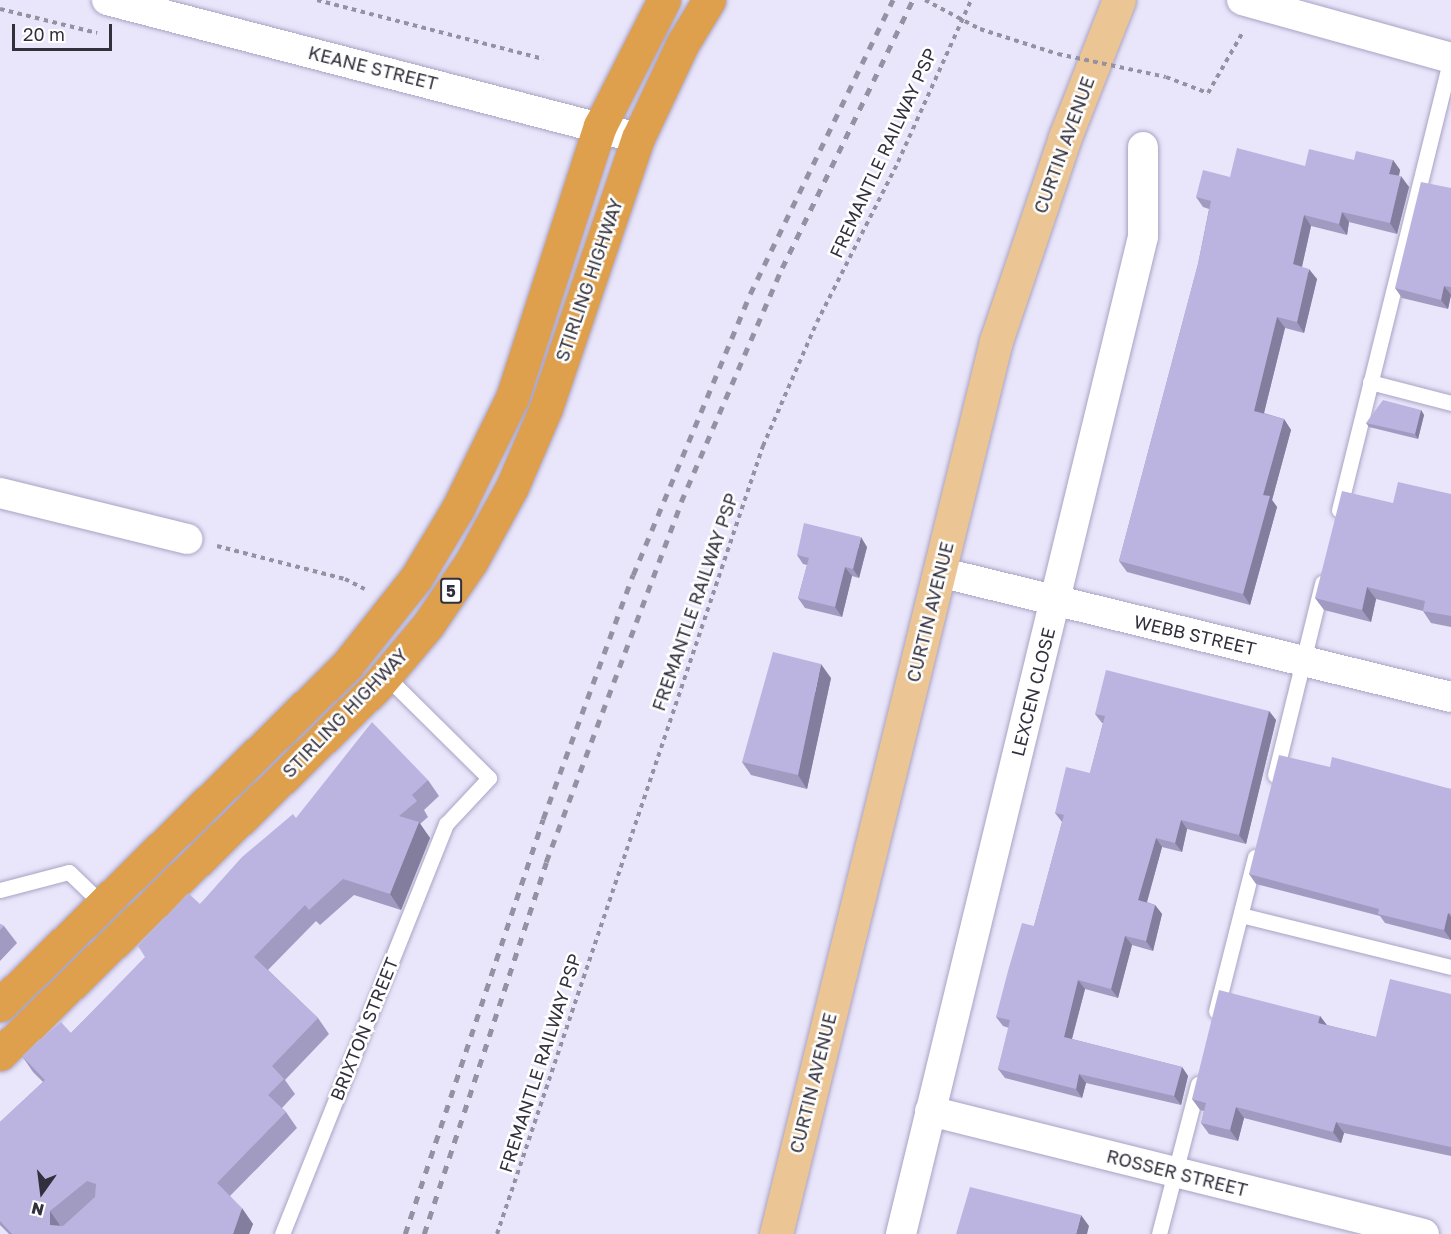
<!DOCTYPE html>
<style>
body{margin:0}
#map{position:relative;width:1451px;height:1234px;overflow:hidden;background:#e9e6fb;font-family:"Golos Text",sans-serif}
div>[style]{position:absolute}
.path>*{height:4px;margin-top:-2px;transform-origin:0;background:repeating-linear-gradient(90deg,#9491a2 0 4.5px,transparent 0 9px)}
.roads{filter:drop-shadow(0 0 2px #a9a3c4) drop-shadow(0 0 2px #a9a3c4)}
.lane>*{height:15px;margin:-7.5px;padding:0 7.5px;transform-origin:7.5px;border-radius:7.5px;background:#fff}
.street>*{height:30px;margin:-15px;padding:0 15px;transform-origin:15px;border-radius:15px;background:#fff}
.primary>*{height:33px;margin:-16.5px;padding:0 16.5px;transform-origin:16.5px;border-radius:16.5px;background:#ebc694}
.highway>*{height:33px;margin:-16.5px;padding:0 16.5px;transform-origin:16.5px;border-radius:16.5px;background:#dea04c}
.rail>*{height:4.5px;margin-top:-2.25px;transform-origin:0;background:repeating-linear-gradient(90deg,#9491a2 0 8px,transparent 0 16px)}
.path-bridge>*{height:4px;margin-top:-2px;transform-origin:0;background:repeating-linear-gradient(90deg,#9491a2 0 4.5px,transparent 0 9px)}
.wall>*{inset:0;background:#a19bc1}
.shaded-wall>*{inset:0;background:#837e9d}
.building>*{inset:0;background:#bbb4e0}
span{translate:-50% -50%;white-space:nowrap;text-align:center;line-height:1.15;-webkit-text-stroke:5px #fff;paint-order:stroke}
.shield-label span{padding:2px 4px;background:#fff;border:2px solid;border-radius:4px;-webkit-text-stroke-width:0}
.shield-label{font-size:16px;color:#32303d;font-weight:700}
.street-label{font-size:18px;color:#32303d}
.north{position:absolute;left:12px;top:1162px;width:60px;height:60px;-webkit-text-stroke:4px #fff;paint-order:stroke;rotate:194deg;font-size:16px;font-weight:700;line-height:24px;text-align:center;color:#32303d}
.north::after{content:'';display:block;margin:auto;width:21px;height:27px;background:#32303d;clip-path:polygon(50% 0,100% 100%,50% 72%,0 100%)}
.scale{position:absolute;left:12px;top:24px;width:100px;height:27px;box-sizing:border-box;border:3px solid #32303d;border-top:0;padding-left:8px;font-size:18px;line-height:21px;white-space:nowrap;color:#32303d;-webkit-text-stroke:4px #fff;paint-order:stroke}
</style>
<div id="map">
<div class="path">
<div style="left:317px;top:0;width:234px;rotate:14.6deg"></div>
<div style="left:0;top:9px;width:100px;rotate:13.9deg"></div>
<div style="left:1166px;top:77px;width:45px;rotate:20.9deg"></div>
<div style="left:1208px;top:93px;width:70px;rotate:-60.2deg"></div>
<div style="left:217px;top:546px;width:132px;rotate:14.5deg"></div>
<div style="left:345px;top:579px;width:22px;rotate:27deg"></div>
<div style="left:497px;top:1234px;width:832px;rotate:-71.35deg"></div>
<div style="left:763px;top:446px;width:135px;rotate:-66.5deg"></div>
<div style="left:817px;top:322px;width:179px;rotate:-63.1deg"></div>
<div style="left:898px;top:162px;width:178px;rotate:-65.7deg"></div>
</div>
<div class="roads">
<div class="lane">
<div style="left:1370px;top:382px;width:84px;rotate:14.5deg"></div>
<div style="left:1339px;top:510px;width:466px;rotate:-76.1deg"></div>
<div style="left:1275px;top:775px;width:198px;rotate:-76.2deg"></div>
<div style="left:0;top:890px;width:71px;rotate:-14.6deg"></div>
<div style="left:69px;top:872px;width:47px;rotate:44.1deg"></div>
<div style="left:1241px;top:915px;width:216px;rotate:13.9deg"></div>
<div style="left:1216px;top:1011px;width:159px;rotate:-75.8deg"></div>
<div style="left:282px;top:1234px;width:442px;rotate:-68.2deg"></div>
<div style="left:446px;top:824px;width:63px;rotate:-46.9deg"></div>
<div style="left:489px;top:778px;width:146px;rotate:-135.3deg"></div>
<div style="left:1159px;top:1234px;width:155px;rotate:-75.4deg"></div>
</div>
<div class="street">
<div style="left:107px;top:0;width:549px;rotate:14.57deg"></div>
<div style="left:1242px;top:0;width:217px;rotate:15.5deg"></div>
<div style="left:0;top:493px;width:193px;rotate:13.8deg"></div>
<div style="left:939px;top:572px;width:527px;rotate:13.72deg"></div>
<div style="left:930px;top:1111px;width:509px;rotate:13.98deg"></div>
<div style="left:901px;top:1234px;width:1026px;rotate:-76.36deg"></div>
<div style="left:1143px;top:237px;width:90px;rotate:-90deg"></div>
</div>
<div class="primary">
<div style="left:776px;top:1234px;width:920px;rotate:-76.16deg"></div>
<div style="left:996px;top:341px;width:215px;rotate:-71.3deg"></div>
<div style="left:1065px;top:137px;width:147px;rotate:-68.5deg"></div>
</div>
<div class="highway">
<div style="left:0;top:1005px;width:486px;rotate:-44.4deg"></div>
<div style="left:347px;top:665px;width:111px;rotate:-51.6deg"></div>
<div style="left:416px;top:578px;width:82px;rotate:-59deg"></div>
<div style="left:458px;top:508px;width:123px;rotate:-63.9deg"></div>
<div style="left:512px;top:398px;width:286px;rotate:-72.1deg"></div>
<div style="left:600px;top:126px;width:141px;rotate:-63.1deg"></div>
<div style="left:0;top:1054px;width:525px;rotate:-44.31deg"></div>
<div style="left:376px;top:687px;width:81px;rotate:-50deg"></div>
<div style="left:428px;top:625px;width:76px;rotate:-55.7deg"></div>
<div style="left:471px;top:562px;width:85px;rotate:-61.3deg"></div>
<div style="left:512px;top:487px;width:86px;rotate:-66.7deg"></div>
<div style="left:546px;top:408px;width:285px;rotate:-71.2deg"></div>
<div style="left:638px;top:138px;width:105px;rotate:-64.7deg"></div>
<div style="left:683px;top:43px;width:50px;rotate:-58.8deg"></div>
</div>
</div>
<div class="rail">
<div style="left:405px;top:1234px;width:437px;rotate:-71.6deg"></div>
<div style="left:543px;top:819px;width:260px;rotate:-69.8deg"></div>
<div style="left:633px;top:575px;width:304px;rotate:-67.4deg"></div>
<div style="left:750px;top:294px;width:327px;rotate:-64.1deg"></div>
<div style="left:424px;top:1234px;width:391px;rotate:-71.8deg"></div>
<div style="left:546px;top:862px;width:384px;rotate:-69.4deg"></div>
<div style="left:681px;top:502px;width:255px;rotate:-66.7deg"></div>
<div style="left:782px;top:268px;width:298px;rotate:-64deg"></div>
</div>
<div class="path-bridge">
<div style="left:925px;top:0;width:62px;rotate:27.8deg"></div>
<div style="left:980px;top:29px;width:82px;rotate:17.8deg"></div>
<div style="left:1058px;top:54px;width:110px;rotate:12deg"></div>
</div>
<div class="wall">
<div style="clip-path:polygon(1354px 160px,1393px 160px,1400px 170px,1399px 176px,1409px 187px,1397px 234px,1349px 222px,1347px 235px,1311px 226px,1302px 267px,1317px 279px,1304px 333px,1285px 328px,1264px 413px,1284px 419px,1291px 430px,1272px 500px,1277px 507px,1250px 605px,1127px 572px,1119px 561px,1198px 264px,1209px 209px,1203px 207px,1196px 197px,1230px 177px)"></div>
<div style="clip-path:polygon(1451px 188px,1451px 295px,1448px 309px,1402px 298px,1395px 288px)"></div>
<div style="clip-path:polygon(1421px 410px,1424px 415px,1418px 439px,1369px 427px,1366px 423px)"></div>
<div style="clip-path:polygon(1451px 494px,1451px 627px,1431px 623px,1423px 611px,1376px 599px,1371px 622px,1324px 610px,1315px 598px,1393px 503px)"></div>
<div style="clip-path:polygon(867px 547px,859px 578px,852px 576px,842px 617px,805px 608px,798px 598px,807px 565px,803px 564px,797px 555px)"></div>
<div style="clip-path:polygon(831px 678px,807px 789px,751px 775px,742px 762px)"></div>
<div style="clip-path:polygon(1269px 711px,1276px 720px,1246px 844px,1187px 829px,1182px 852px,1162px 847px,1147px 902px,1155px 905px,1162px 914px,1153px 951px,1132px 945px,1118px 998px,1085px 989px,1072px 1039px,1182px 1067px,1188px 1076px,1181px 1105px,1086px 1083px,1082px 1098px,1005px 1078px,998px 1069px,1009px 1028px,1003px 1026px,996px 1017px,1034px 926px,1062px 822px,1055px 813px,1090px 773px,1103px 723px,1102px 723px,1095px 714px)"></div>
<div style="clip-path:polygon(1330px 767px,1451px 789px,1451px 940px,1385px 923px,1380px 916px,1256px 884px,1249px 874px)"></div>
<div style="clip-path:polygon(428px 780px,439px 796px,424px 810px,428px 817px,420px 824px,430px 838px,401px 910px,354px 895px,320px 925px,316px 921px,268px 970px,318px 1018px,329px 1034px,285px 1080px,295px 1094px,282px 1108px,286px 1112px,297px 1128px,230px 1196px,253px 1224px,249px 1234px,9px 1234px,0 1225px,0 1122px,43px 1082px,33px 1072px,22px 1056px,71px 1033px,200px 904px,296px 818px)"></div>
<div style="clip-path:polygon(0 924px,4px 926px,17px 943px,0 961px)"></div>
<div style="clip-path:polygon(1451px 994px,1451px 1156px,1344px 1133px,1341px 1143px,1244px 1118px,1238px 1141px,1209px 1134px,1201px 1123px,1204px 1111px,1200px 1110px,1192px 1099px,1320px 1016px,1327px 1025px,1376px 1037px)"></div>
</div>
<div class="shaded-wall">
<div style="clip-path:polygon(1393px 160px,1400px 170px,1397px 184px,1389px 174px)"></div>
<div style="clip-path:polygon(1401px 176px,1409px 187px,1397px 234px,1390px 223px)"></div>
<div style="clip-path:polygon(1342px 212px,1349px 222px,1347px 235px,1339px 224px)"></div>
<div style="clip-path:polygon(1304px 215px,1311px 226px,1300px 275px,1293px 264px)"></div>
<div style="clip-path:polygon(1309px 269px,1317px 279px,1304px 333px,1297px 322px)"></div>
<div style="clip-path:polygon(1444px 286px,1451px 295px,1448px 309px,1441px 300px)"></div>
<div style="clip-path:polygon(1277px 317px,1285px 328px,1262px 421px,1254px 411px)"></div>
<div style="clip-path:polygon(1421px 410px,1424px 415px,1418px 439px,1415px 434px)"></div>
<div style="clip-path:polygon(1284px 419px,1291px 430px,1272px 500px,1277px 507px,1250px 605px,1243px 594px,1263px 495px)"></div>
<div style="clip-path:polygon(861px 537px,867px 547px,859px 578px,853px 569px)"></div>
<div style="clip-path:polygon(845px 567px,852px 576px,842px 617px,835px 607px)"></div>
<div style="clip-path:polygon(1367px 587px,1376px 599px,1371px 622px,1362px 610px)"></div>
<div style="clip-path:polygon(821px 664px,831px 678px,807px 789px,798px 775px)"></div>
<div style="clip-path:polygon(1269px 711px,1276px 720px,1246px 844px,1239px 835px)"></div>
<div style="clip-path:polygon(1181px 820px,1187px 829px,1182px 852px,1175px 843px)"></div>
<div style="clip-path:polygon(419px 822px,430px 838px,401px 910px,390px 894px)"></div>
<div style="clip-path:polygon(1156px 838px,1162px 847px,1145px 909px,1138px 900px)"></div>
<div style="clip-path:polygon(1155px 905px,1162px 914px,1153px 951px,1146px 941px)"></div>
<div style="clip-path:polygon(1448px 913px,1451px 917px,1451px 940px,1444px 930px)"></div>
<div style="clip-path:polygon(1125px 936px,1132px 945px,1118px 998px,1111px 989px)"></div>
<div style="clip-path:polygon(1078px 980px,1085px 989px,1070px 1046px,1064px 1037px)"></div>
<div style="clip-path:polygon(1320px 1016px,1328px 1027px,1318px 1023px)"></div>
<div style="clip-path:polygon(1182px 1067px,1188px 1076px,1181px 1105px,1174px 1096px)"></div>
<div style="clip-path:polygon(1079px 1074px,1086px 1083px,1082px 1098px,1076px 1089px)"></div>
<div style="clip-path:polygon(1236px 1107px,1244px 1118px,1238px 1141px,1230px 1130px)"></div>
<div style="clip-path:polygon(1336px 1122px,1344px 1133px,1341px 1143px,1333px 1132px)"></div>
<div style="clip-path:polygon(242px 1208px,253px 1224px,249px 1234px,233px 1234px)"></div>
<div style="clip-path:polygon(50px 1211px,61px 1227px,50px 1225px)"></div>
<div style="clip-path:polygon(1081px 1215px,1089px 1226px,1087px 1234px,1076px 1234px)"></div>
</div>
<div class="building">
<div style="clip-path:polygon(1237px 148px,1305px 166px,1309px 149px,1354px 160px,1356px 151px,1393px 160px,1389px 174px,1401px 176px,1390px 223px,1342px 212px,1339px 224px,1304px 215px,1293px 264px,1309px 269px,1297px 322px,1277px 317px,1254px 411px,1284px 419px,1263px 495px,1270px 496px,1243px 594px,1119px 561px,1198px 264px,1211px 201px,1196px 197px,1203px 170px,1230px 177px)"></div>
<div style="clip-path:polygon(1421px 182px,1451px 188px,1451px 287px,1444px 286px,1441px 300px,1395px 288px)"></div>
<div style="clip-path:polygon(1383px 400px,1421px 410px,1415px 434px,1366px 423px)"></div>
<div style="clip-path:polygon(1398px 482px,1451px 494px,1451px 616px,1423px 611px,1425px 601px,1367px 587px,1362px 610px,1315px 598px,1342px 491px,1393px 503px)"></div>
<div style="clip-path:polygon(804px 523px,861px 537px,853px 569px,845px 567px,835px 607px,798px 598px,809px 558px,797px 555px)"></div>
<div style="clip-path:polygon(773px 652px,821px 664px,798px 775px,742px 762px)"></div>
<div style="clip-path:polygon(1106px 670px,1269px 711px,1239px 835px,1181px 820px,1175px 843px,1156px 838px,1138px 900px,1155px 905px,1146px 941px,1125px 936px,1111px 989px,1078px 980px,1064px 1037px,1182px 1067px,1174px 1096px,1079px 1074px,1076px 1089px,998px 1069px,1010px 1020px,996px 1017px,1008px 971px,1022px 923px,1034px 926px,1064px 815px,1055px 813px,1066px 767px,1090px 773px,1105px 716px,1095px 714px)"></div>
<div style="clip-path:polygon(evenodd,372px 722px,428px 780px,412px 795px,417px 801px,399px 816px,419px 822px,390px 894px,343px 879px,309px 910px,305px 905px,254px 957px,318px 1018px,272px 1066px,284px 1079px,268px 1095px,286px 1112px,217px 1183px,242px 1208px,233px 1234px,12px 1234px,0 1221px,0 1122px,45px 1080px,22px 1056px,61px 1022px,71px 1033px,145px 957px,138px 946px,188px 893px,200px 904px,242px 857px,293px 814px,296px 818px,372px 722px,87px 1181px,96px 1184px,95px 1197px,63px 1226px,50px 1225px,50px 1211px,87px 1181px)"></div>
<div style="clip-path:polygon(1279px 755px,1330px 767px,1332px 757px,1451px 789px,1451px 914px,1448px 913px,1444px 930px,1378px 914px,1379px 909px,1249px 874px)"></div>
<div style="clip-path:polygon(0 924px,4px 926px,0 930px)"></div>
<div style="clip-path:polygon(1390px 979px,1451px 994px,1451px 1147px,1336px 1122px,1333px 1132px,1236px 1107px,1230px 1130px,1201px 1123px,1206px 1103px,1192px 1099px,1219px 990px,1320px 1016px,1318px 1023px,1376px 1037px)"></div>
<div style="clip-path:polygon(970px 1187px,1081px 1215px,1076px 1234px,956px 1234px)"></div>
</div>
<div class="shield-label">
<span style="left:451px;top:591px">5</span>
</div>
<div class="street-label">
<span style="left:373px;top:68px;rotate:14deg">KEANE STREET</span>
<span style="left:1064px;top:145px;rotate:-70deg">CURTIN AVENUE</span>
<span style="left:883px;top:153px;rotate:-65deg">FREMANTLE RAILWAY PSP</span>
<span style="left:589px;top:280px;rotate:-71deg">STIRLING HIGHWAY</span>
<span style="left:695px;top:602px;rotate:-71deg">FREMANTLE RAILWAY PSP</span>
<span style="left:930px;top:612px;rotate:-76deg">CURTIN AVENUE</span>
<span style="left:1195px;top:635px;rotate:13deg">WEBB STREET</span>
<span style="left:1033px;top:692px;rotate:-76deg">LEXCEN CLOSE</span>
<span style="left:345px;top:713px;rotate:-46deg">STIRLING HIGHWAY</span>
<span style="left:364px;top:1029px;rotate:-68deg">BRIXTON STREET</span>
<span style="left:540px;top:1063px;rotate:-72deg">FREMANTLE RAILWAY PSP</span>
<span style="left:813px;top:1083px;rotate:-76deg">CURTIN AVENUE</span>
<span style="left:1177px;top:1173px;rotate:14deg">ROSSER STREET</span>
</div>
<div class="north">N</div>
<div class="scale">20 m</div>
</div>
